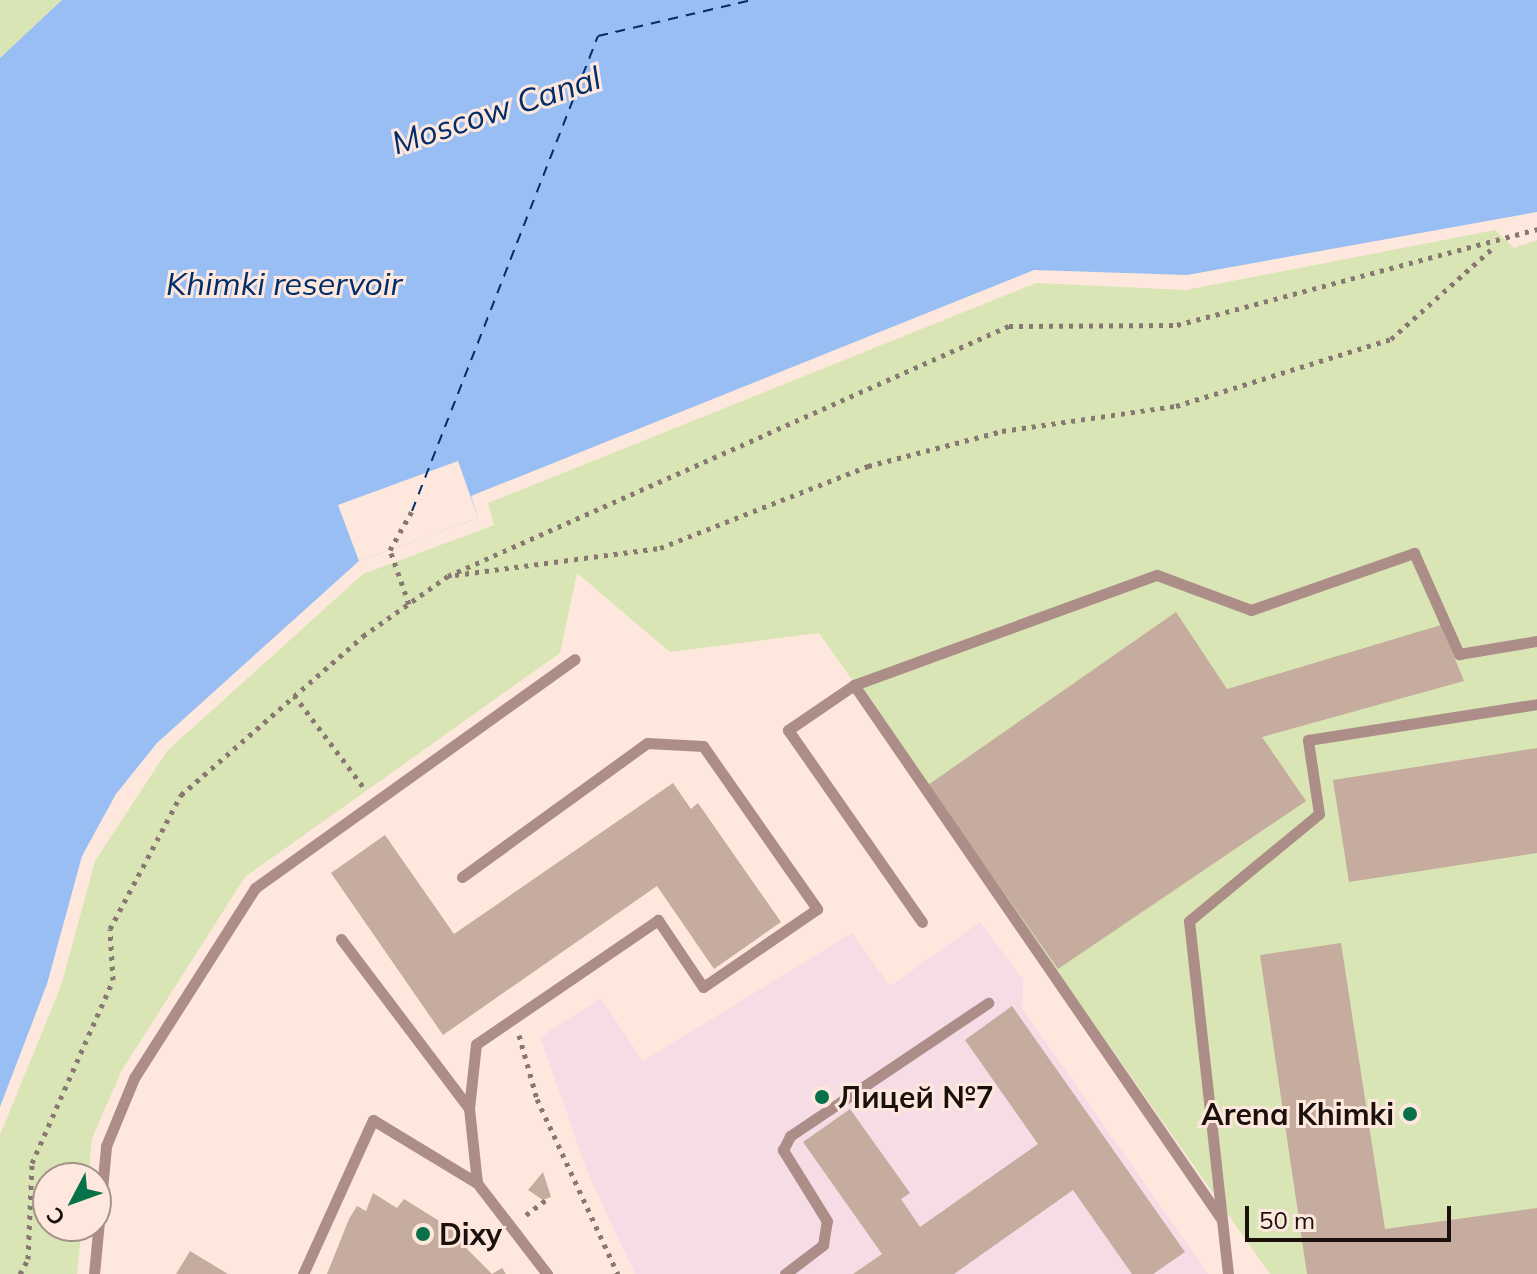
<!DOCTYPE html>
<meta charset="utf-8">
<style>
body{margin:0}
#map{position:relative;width:1537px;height:1274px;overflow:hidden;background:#fee8dd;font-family:Mulish,sans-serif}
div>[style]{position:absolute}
.education>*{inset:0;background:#f5dce5}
.green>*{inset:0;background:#d9e5b5}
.water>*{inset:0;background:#98bef4}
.pier>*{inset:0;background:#fee8dd}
.ferry>*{height:2px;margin-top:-1px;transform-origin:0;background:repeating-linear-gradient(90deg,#002e6b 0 10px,transparent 0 18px)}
.building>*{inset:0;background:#c6ac9e}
.path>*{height:5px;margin-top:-2.5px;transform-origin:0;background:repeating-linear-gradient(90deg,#887871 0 4px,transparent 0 10px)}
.service>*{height:11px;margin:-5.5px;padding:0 5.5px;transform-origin:5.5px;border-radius:5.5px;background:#ac8d88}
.dots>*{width:22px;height:22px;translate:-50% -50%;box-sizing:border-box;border:4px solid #fee8dd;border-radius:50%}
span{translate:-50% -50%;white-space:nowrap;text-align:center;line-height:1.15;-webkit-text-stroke:6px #fee8dd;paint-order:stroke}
.poi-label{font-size:30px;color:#1a110c;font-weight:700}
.left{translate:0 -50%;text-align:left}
.right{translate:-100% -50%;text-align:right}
.water-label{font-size:32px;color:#002e6b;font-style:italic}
.north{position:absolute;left:32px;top:1162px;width:80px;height:80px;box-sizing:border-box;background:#fee8dd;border:2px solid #a39289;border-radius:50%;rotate:229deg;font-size:22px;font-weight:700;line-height:32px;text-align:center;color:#1a110c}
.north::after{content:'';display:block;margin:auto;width:28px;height:36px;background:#097149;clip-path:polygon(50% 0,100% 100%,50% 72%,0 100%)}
.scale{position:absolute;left:1245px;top:1206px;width:206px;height:36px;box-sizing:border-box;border:4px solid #1a110c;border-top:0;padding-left:10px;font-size:24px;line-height:28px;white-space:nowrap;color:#1a110c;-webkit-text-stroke:6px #fee8dd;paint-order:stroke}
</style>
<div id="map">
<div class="education">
<div style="clip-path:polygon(980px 922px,1023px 979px,1022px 1008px,1208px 1274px,635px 1274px,589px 1176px,540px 1037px,601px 998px,643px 1061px,852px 933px,890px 986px)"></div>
</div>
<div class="green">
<div style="clip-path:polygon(0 0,62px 0,0 58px)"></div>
<div style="clip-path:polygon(1495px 230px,1514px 248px,1537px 240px,1537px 1274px,1270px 1274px,819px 633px,670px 652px,577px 573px,560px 653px,245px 877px,122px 1070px,92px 1138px,88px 1178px,48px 1178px,48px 1226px,82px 1226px,77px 1274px,0 1274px,0 1135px,61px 986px,95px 861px,167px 751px,363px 574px,494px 525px,488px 503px,1036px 283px,1186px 290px)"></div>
</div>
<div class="water">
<div style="clip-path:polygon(62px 0,1537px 0,1537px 212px,1187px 275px,1034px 270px,471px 496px,478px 518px,359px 561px,157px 743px,116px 794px,82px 856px,47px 984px,0 1107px,0 58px)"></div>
</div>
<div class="pier">
<div style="clip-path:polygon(458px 461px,478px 518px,359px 561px,338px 505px)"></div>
</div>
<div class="ferry">
<div style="left:412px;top:511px;width:510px;rotate:-68.62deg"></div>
<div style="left:598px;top:36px;width:158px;rotate:-13.2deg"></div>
</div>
<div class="building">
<div style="clip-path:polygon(1176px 612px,1227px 689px,1441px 625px,1464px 681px,1262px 737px,1306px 801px,1058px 969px,928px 785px)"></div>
<div style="clip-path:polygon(1537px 748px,1537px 853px,1349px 882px,1333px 780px)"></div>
<div style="clip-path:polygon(673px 783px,691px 809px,698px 803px,781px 922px,714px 969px,657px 886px,443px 1035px,331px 873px,385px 835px,454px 934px)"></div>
<div style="clip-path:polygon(1341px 943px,1385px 1229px,1537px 1208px,1537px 1274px,1307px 1274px,1260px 955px)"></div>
<div style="clip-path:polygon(1012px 1006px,1185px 1252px,1153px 1274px,1132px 1274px,1073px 1190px,954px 1274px,853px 1274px,882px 1254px,803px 1142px,850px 1109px,910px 1193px,901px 1199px,920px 1227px,1038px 1144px,965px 1040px)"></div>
<div style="clip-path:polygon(543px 1172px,551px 1197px,543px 1200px,528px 1190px)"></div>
<div style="clip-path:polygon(373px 1193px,397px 1208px,404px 1199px,473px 1242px,467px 1249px,492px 1274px,502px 1268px,506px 1274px,327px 1274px,349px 1219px,357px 1206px,366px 1211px)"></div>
<div style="clip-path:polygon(190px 1251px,228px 1274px,176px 1274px)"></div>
</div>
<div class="path">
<div style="left:455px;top:575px;width:207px;rotate:-7.5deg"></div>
<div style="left:660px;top:548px;width:224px;rotate:-21.5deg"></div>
<div style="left:868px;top:466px;width:138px;rotate:-14.6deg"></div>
<div style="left:1002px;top:431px;width:176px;rotate:-8.2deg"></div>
<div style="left:1176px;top:406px;width:225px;rotate:-17.3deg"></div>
<div style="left:1391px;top:339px;width:140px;rotate:-41.8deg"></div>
<div style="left:409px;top:604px;width:57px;rotate:-109.4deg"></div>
<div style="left:390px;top:550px;width:45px;rotate:-60.6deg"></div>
<div style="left:294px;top:695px;width:116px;rotate:53deg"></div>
<div style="left:519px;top:1035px;width:66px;rotate:74.3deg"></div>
<div style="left:537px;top:1099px;width:193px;rotate:65.2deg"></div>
<div style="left:526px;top:1215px;width:26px;rotate:-37deg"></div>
<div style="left:20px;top:1274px;width:17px;rotate:-62deg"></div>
<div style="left:28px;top:1259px;width:96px;rotate:-87.6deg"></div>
<div style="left:32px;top:1163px;width:200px;rotate:-66.1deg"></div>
<div style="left:113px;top:980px;width:51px;rotate:-93.4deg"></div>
<div style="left:110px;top:929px;width:152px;rotate:-62.1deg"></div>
<div style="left:181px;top:795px;width:242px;rotate:-41.1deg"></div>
<div style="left:363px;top:636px;width:104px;rotate:-35.2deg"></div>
<div style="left:448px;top:576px;width:614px;rotate:-24.02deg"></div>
<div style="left:1009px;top:326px;width:168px;rotate:-0.3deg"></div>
<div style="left:1177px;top:325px;width:373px;rotate:-14.9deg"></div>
</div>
<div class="service">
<div style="left:854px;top:685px;width:80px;rotate:145.7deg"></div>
<div style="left:788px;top:730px;width:234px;rotate:55.1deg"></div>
<div style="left:462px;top:877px;width:228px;rotate:-35.9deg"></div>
<div style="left:647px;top:743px;width:56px;rotate:3.1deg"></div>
<div style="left:703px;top:746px;width:199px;rotate:55deg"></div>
<div style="left:817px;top:909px;width:138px;rotate:145.6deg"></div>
<div style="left:703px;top:987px;width:81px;rotate:-123.9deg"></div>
<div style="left:658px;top:920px;width:220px;rotate:145.7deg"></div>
<div style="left:476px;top:1044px;width:64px;rotate:96.2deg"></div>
<div style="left:469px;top:1108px;width:75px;rotate:83.9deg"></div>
<div style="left:341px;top:939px;width:212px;rotate:52.9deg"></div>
<div style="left:1222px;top:1220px;width:649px;rotate:-124.52deg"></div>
<div style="left:854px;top:685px;width:322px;rotate:-20deg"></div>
<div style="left:1157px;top:575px;width:100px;rotate:20.4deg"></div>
<div style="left:1251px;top:610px;width:173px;rotate:-19.3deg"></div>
<div style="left:1414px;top:553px;width:111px;rotate:66deg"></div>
<div style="left:1459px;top:654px;width:79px;rotate:-9.5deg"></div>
<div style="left:94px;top:1274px;width:129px;rotate:-84.6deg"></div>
<div style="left:106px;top:1146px;width:74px;rotate:-67.6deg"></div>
<div style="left:134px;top:1078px;width:225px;rotate:-57.5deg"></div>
<div style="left:255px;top:888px;width:393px;rotate:-35.6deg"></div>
<div style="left:303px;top:1274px;width:169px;rotate:-65.6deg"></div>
<div style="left:373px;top:1120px;width:122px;rotate:31.2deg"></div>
<div style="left:477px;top:1183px;width:115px;rotate:52.4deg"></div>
<div style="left:785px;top:1274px;width:48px;rotate:-37.3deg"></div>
<div style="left:823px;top:1245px;width:24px;rotate:-81deg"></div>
<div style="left:827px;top:1221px;width:84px;rotate:-121.8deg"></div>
<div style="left:783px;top:1150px;width:16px;rotate:-63deg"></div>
<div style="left:790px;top:1136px;width:239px;rotate:-33.9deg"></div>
<div style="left:1228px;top:1274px;width:355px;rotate:-96.3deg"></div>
<div style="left:1189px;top:921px;width:168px;rotate:-39.5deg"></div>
<div style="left:1319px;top:814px;width:75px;rotate:-98.5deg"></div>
<div style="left:1308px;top:740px;width:232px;rotate:-8.9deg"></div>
</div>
<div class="dots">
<div style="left:822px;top:1097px;background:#097149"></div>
<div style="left:1410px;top:1114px;background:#097149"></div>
<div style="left:423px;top:1234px;background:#097149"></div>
</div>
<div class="poi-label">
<span class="left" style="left:838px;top:1097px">Лицей №7</span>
<span class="right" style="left:1394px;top:1114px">Arena Khimki</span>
<span class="left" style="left:439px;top:1234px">Dixy</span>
</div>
<div class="water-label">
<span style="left:496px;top:110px;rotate:-18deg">Moscow Canal</span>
<span style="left:284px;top:283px">Khimki reservoir</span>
</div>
<div class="north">С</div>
<div class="scale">50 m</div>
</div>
